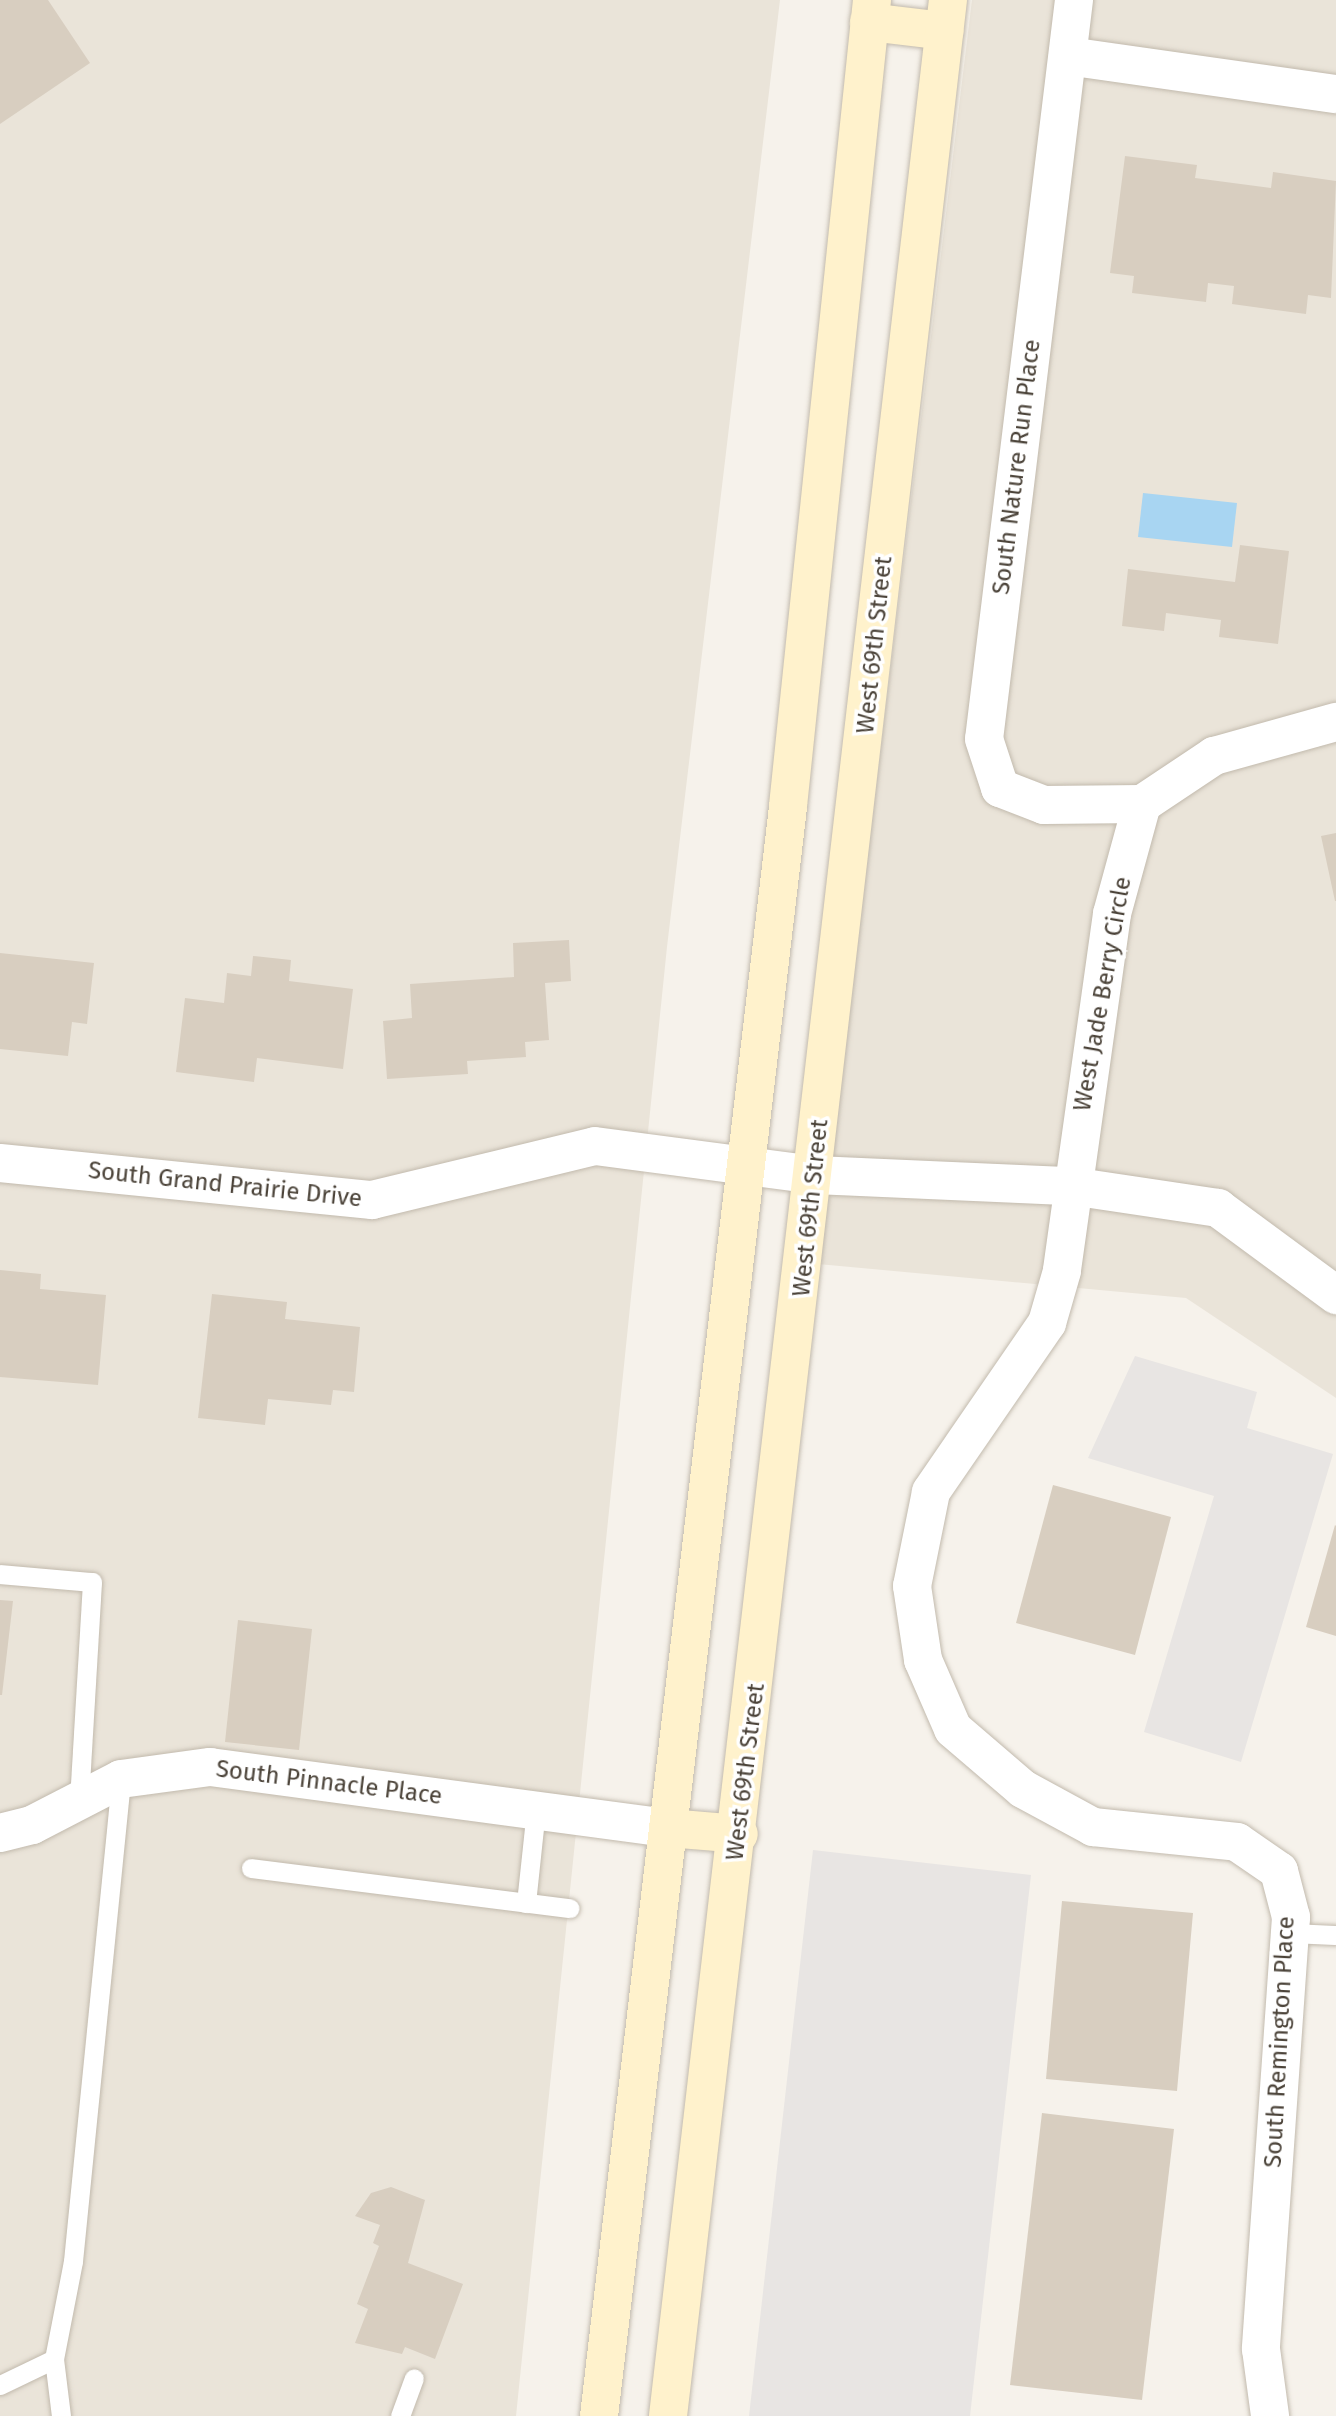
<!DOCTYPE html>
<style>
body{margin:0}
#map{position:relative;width:1336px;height:2416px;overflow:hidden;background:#f6f2eb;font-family:"Fira Sans",sans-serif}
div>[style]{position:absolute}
.residential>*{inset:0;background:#eae4d9}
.parking>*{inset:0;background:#e8e5e3}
.water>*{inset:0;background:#a8d5f2}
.building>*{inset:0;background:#d8cec0}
.roads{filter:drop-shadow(0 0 2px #c2baad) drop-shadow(0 0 2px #c2baad)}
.service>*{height:19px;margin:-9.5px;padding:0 9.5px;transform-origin:9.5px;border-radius:9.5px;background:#fff}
.minor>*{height:38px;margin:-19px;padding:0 19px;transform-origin:19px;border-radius:19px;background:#fff}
.secondary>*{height:38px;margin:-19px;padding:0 19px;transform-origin:19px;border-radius:19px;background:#fff2cc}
span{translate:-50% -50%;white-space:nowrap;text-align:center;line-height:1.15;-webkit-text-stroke:7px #fff;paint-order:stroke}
.street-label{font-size:24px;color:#4b4339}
</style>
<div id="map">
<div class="residential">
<div style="clip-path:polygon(0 0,780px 0,667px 947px,516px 2416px,0 2416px)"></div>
<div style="clip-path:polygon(972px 0,1336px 0,1336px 1398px,1186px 1298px,818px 1264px)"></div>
</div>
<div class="parking">
<div style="clip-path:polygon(1135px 1356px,1257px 1392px,1247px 1428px,1333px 1454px,1241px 1762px,1144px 1732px,1214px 1496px,1088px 1458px)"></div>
<div style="clip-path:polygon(813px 1850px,1031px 1875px,970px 2416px,749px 2416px)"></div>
</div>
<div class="water">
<div style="clip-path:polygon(1143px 493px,1237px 503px,1232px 547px,1138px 537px)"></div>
</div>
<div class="building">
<div style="clip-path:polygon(0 0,48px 0,90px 63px,0 124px)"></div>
<div style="clip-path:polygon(1125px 156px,1197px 165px,1195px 178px,1271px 188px,1273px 172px,1336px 181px,1331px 298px,1308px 295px,1306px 314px,1232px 304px,1234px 286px,1208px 283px,1206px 302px,1132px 293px,1134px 276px,1110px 273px)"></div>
<div style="clip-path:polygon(1240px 545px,1289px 551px,1278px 644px,1219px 637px,1221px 620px,1166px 613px,1164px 631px,1122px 626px,1128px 569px,1235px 582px)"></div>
<div style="clip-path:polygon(1336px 833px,1336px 901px,1335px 901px,1321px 836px)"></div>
<div style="clip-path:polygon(569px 940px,571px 981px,545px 983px,549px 1040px,525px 1042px,526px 1057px,467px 1061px,468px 1074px,387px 1079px,383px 1021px,412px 1018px,410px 984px,514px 977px,513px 943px)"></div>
<div style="clip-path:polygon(0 953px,94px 963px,87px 1024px,72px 1022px,68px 1056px,0 1049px)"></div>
<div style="clip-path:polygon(253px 956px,291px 960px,289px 981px,353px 989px,343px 1069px,257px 1058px,254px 1082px,176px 1072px,185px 998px,224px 1003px,227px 973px,251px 976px)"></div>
<div style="clip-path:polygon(0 1270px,41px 1274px,40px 1289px,106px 1295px,98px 1385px,0 1377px)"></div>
<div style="clip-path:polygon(212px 1294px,287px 1302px,285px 1319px,360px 1327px,354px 1392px,333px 1390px,331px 1405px,268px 1399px,265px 1425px,198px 1418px)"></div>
<div style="clip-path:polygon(1053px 1485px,1171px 1517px,1135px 1655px,1016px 1623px)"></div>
<div style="clip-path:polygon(1335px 1525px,1336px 1526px,1336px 1636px,1306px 1627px)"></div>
<div style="clip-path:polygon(0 1600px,13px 1601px,2px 1695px,0 1695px)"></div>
<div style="clip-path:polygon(238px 1620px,312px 1629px,299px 1750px,225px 1742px)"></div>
<div style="clip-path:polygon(1062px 1901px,1193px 1913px,1177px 2091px,1046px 2079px)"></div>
<div style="clip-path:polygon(1042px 2113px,1174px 2129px,1142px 2400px,1010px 2385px)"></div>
<div style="clip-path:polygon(391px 2187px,425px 2200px,408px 2263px,463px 2284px,435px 2359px,405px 2347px,402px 2354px,355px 2343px,368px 2309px,357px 2304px,379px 2246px,373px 2243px,380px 2225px,355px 2216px,371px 2193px)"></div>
</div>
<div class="roads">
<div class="service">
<div style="left:0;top:1574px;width:92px;rotate:5deg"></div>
<div style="left:92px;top:1582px;width:219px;rotate:93.4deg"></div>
<div style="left:251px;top:1868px;width:321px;rotate:7.2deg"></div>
<div style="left:526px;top:1903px;width:94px;rotate:-83.9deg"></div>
<div style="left:1290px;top:1933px;width:46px;rotate:2.5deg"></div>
<div style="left:0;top:2385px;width:60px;rotate:-25.7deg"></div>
<div style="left:61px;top:2416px;width:57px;rotate:-97deg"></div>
<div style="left:54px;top:2359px;width:100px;rotate:-79deg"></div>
<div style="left:73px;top:2261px;width:484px;rotate:-84.3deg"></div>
<div style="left:400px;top:2416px;width:40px;rotate:-69.8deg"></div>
</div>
<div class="minor">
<div style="left:1074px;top:0;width:744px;rotate:96.94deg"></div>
<div style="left:984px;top:739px;width:52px;rotate:71.9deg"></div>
<div style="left:1000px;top:788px;width:47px;rotate:21.1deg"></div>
<div style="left:1044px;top:805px;width:98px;rotate:-0.6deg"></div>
<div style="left:1068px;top:56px;width:271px;rotate:8.1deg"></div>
<div style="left:1142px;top:804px;width:114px;rotate:105.3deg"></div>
<div style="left:1112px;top:914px;width:360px;rotate:98deg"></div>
<div style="left:1062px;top:1271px;width:54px;rotate:106.1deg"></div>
<div style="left:1047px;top:1323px;width:205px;rotate:124.5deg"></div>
<div style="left:931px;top:1492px;width:96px;rotate:101.4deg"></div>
<div style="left:912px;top:1586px;width:75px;rotate:81.5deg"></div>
<div style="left:923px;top:1660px;width:75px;rotate:66.5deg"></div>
<div style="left:953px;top:1729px;width:92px;rotate:40.6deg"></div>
<div style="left:1023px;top:1789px;width:80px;rotate:28.5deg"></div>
<div style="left:1093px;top:1827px;width:145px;rotate:5.9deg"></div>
<div style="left:1237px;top:1842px;width:51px;rotate:34.6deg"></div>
<div style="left:1279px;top:1871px;width:48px;rotate:75.4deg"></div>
<div style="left:1291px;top:1917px;width:433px;rotate:94deg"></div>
<div style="left:1261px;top:2349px;width:68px;rotate:82.3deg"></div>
<div style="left:1142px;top:804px;width:87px;rotate:-33.7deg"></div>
<div style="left:1214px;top:756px;width:127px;rotate:-15.6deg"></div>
<div style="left:0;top:1163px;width:374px;rotate:5.7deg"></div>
<div style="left:372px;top:1200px;width:229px;rotate:-13.6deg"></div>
<div style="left:595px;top:1146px;width:222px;rotate:7.5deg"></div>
<div style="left:815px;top:1175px;width:256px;rotate:2.5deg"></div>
<div style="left:1071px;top:1186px;width:149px;rotate:8.5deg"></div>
<div style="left:1218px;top:1208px;width:147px;rotate:36.4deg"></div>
<div style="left:0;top:1833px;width:33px;rotate:-14deg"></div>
<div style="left:32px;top:1825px;width:100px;rotate:-27.3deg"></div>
<div style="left:121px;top:1779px;width:90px;rotate:-7.7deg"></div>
<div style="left:210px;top:1767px;width:462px;rotate:7.6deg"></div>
</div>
<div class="secondary">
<div style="left:869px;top:22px;width:76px;rotate:6.8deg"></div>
<div style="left:668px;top:1828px;width:71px;rotate:4.8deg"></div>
<div style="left:599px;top:2416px;width:1621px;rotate:-83.3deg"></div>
<div style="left:788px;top:806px;width:810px;rotate:-84.05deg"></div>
<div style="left:668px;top:2416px;width:2432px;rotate:-83.39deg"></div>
</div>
</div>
<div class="street-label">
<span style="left:1017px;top:467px;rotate:-83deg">South Nature Run Place</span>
<span style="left:875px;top:645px;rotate:-84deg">West 69th Street</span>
<span style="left:1103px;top:994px;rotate:-80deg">West Jade Berry Circle</span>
<span style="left:225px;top:1185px;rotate:6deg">South Grand Prairie Drive</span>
<span style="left:811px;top:1208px;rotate:-84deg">West 69th Street</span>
<span style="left:746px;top:1772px;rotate:-83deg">West 69th Street</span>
<span style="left:329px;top:1783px;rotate:7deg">South Pinnacle Place</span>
<span style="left:1280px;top:2042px;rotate:-87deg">South Remington Place</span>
</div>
</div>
